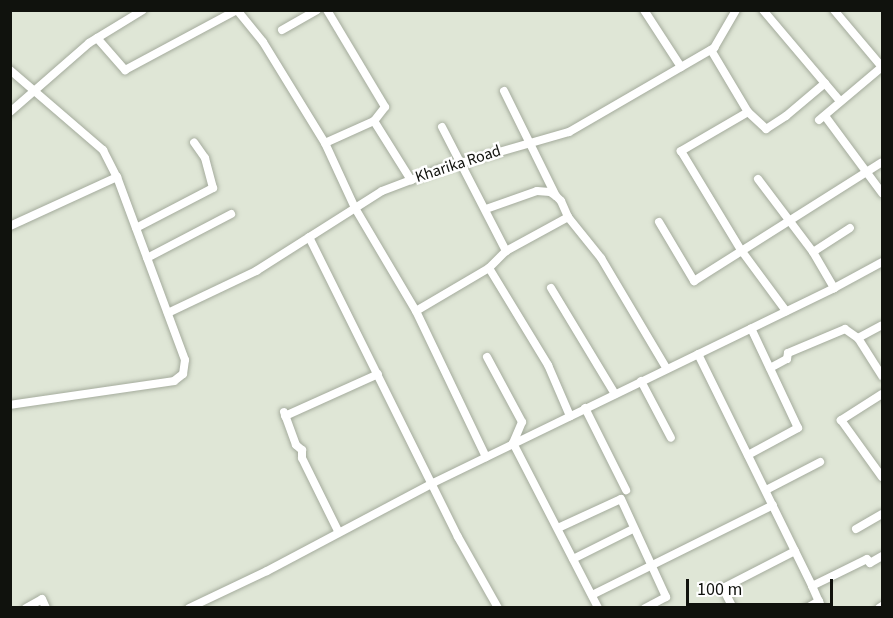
<!DOCTYPE html>
<style>
body{margin:0}
#map{position:relative;width:893px;height:618px;overflow:hidden;background:#dfe6d6;font-family:"Source Sans 3",sans-serif}
div>[style]{position:absolute}
.roads{filter:drop-shadow(0 0 2px #a4ab9c) drop-shadow(0 0 2px #a4ab9c)}
.street>*{height:8px;margin:-4px;padding:0 4px;transform-origin:4px;border-radius:4px;background:#fff}
span{translate:-50% -50%;white-space:nowrap;text-align:center;line-height:1.15;-webkit-text-stroke:5px #fff;paint-order:stroke}
.street-label{font-size:16px;color:#10120d}
.frame{position:absolute;inset:0;border:12px solid #10120d;pointer-events:none}
.scale{position:absolute;left:686px;top:579px;width:147px;height:27px;box-sizing:border-box;border:3px solid #10120d;border-top:0;padding-left:8px;font-size:18px;line-height:21px;white-space:nowrap;color:#10120d;-webkit-text-stroke:4px #fff;paint-order:stroke}
</style>
<div id="map">
<div class="roads">
<div class="street">
<div style="left:237px;top:10px;width:41px;rotate:50.9deg"></div>
<div style="left:263px;top:42px;width:119px;rotate:58.5deg"></div>
<div style="left:325px;top:143px;width:72px;rotate:65.2deg"></div>
<div style="left:355px;top:208px;width:120px;rotate:59.4deg"></div>
<div style="left:416px;top:311px;width:85px;rotate:-30.5deg"></div>
<div style="left:489px;top:268px;width:24px;rotate:-45deg"></div>
<div style="left:506px;top:251px;width:71px;rotate:-28.7deg"></div>
<div style="left:327px;top:10px;width:113px;rotate:59.1deg"></div>
<div style="left:385px;top:107px;width:18px;rotate:128deg"></div>
<div style="left:644px;top:10px;width:68px;rotate:57deg"></div>
<div style="left:763px;top:10px;width:119px;rotate:49.8deg"></div>
<div style="left:834px;top:10px;width:75px;rotate:49.9deg"></div>
<div style="left:282px;top:30px;width:40px;rotate:-29.7deg"></div>
<div style="left:97px;top:38px;width:43px;rotate:48.8deg"></div>
<div style="left:125px;top:70px;width:127px;rotate:-28.2deg"></div>
<div style="left:711px;top:50px;width:72px;rotate:59.2deg"></div>
<div style="left:748px;top:112px;width:25px;rotate:43deg"></div>
<div style="left:766px;top:129px;width:24px;rotate:-33deg"></div>
<div style="left:786px;top:116px;width:51px;rotate:-40.2deg"></div>
<div style="left:10px;top:70px;width:123px;rotate:40.7deg"></div>
<div style="left:103px;top:150px;width:30px;rotate:63deg"></div>
<div style="left:117px;top:177px;width:195px;rotate:69.6deg"></div>
<div style="left:185px;top:360px;width:14px;rotate:98deg"></div>
<div style="left:183px;top:374px;width:11px;rotate:142deg"></div>
<div style="left:174px;top:381px;width:166px;rotate:171.7deg"></div>
<div style="left:504px;top:91px;width:117px;rotate:63.7deg"></div>
<div style="left:10px;top:112px;width:105px;rotate:-41.1deg"></div>
<div style="left:89px;top:43px;width:63px;rotate:-31.4deg"></div>
<div style="left:748px;top:112px;width:78px;rotate:149.8deg"></div>
<div style="left:681px;top:151px;width:116px;rotate:58.8deg"></div>
<div style="left:741px;top:250px;width:76px;rotate:53.6deg"></div>
<div style="left:825px;top:116px;width:96px;rotate:53.5deg"></div>
<div style="left:819px;top:120px;width:82px;rotate:-40.1deg"></div>
<div style="left:442px;top:127px;width:140px;rotate:62.7deg"></div>
<div style="left:325px;top:143px;width:54px;rotate:-24.2deg"></div>
<div style="left:374px;top:121px;width:70px;rotate:57.9deg"></div>
<div style="left:758px;top:179px;width:91px;rotate:53deg"></div>
<div style="left:813px;top:252px;width:42px;rotate:59.7deg"></div>
<div style="left:486px;top:209px;width:54px;rotate:-19.4deg"></div>
<div style="left:537px;top:191px;width:13px;rotate:4deg"></div>
<div style="left:550px;top:192px;width:7px;rotate:34deg"></div>
<div style="left:556px;top:196px;width:7px;rotate:45deg"></div>
<div style="left:561px;top:201px;width:17px;rotate:66deg"></div>
<div style="left:568px;top:217px;width:53px;rotate:51.2deg"></div>
<div style="left:601px;top:258px;width:129px;rotate:59.3deg"></div>
<div style="left:659px;top:222px;width:69px;rotate:59.3deg"></div>
<div style="left:694px;top:281px;width:222px;rotate:-32.3deg"></div>
<div style="left:10px;top:226px;width:118px;rotate:-24.6deg"></div>
<div style="left:136px;top:228px;width:87px;rotate:-27.5deg"></div>
<div style="left:213px;top:188px;width:31px;rotate:-105deg"></div>
<div style="left:205px;top:158px;width:19px;rotate:-125deg"></div>
<div style="left:309px;top:237px;width:335px;rotate:63.6deg"></div>
<div style="left:458px;top:537px;width:81px;rotate:60.6deg"></div>
<div style="left:813px;top:252px;width:44px;rotate:-33deg"></div>
<div style="left:147px;top:258px;width:95px;rotate:-27.6deg"></div>
<div style="left:489px;top:268px;width:114px;rotate:58.7deg"></div>
<div style="left:548px;top:365px;width:56px;rotate:66.7deg"></div>
<div style="left:551px;top:288px;width:124px;rotate:58.9deg"></div>
<div style="left:416px;top:311px;width:162px;rotate:64.4deg"></div>
<div style="left:168px;top:313px;width:98px;rotate:-25.5deg"></div>
<div style="left:256px;top:271px;width:149px;rotate:-32.4deg"></div>
<div style="left:382px;top:191px;width:62px;rotate:-20.8deg"></div>
<div style="left:440px;top:169px;width:134px;rotate:-16deg"></div>
<div style="left:569px;top:132px;width:168px;rotate:-30.1deg"></div>
<div style="left:714px;top:48px;width:44px;rotate:-59.9deg"></div>
<div style="left:858px;top:338px;width:45px;rotate:57.7deg"></div>
<div style="left:698px;top:354px;width:258px;rotate:63.8deg"></div>
<div style="left:812px;top:586px;width:61px;rotate:-26.1deg"></div>
<div style="left:867px;top:559px;width:5px;rotate:53deg"></div>
<div style="left:870px;top:563px;width:14px;rotate:-30deg"></div>
<div style="left:487px;top:357px;width:74px;rotate:61.7deg"></div>
<div style="left:522px;top:422px;width:23px;rotate:113deg"></div>
<div style="left:513px;top:443px;width:186px;rotate:62.7deg"></div>
<div style="left:770px;top:368px;width:19px;rotate:-28deg"></div>
<div style="left:787px;top:359px;width:6px;rotate:-81deg"></div>
<div style="left:788px;top:353px;width:62px;rotate:-22.8deg"></div>
<div style="left:845px;top:329px;width:16px;rotate:35deg"></div>
<div style="left:858px;top:338px;width:27px;rotate:-28deg"></div>
<div style="left:641px;top:381px;width:64px;rotate:62.2deg"></div>
<div style="left:882px;top:394px;width:49px;rotate:147.6deg"></div>
<div style="left:841px;top:420px;width:70px;rotate:54.3deg"></div>
<div style="left:585px;top:408px;width:92px;rotate:63.4deg"></div>
<div style="left:284px;top:412px;width:35px;rotate:70deg"></div>
<div style="left:296px;top:445px;width:8px;rotate:40deg"></div>
<div style="left:302px;top:450px;width:8px;rotate:90deg"></div>
<div style="left:302px;top:458px;width:81px;rotate:63.7deg"></div>
<div style="left:285px;top:416px;width:102px;rotate:-24.3deg"></div>
<div style="left:748px;top:455px;width:57px;rotate:-28.4deg"></div>
<div style="left:798px;top:428px;width:110px;rotate:-115.2deg"></div>
<div style="left:766px;top:490px;width:61px;rotate:-27.4deg"></div>
<div style="left:558px;top:528px;width:69px;rotate:-24.7deg"></div>
<div style="left:621px;top:499px;width:108px;rotate:65.3deg"></div>
<div style="left:666px;top:597px;width:24px;rotate:152deg"></div>
<div style="left:856px;top:529px;width:30px;rotate:-30deg"></div>
<div style="left:573px;top:559px;width:67px;rotate:-26.6deg"></div>
<div style="left:812px;top:586px;width:24px;rotate:66deg"></div>
<div style="left:592px;top:595px;width:202px;rotate:-26.4deg"></div>
<div style="left:26px;top:608px;width:18px;rotate:-29deg"></div>
<div style="left:42px;top:599px;width:10px;rotate:66deg"></div>
<div style="left:189px;top:608px;width:86px;rotate:-25.4deg"></div>
<div style="left:267px;top:571px;width:188px;rotate:-27.9deg"></div>
<div style="left:433px;top:483px;width:446px;rotate:-25.9deg"></div>
<div style="left:834px;top:288px;width:55px;rotate:-28.4deg"></div>
<div style="left:733px;top:608px;width:22px;rotate:-117deg"></div>
<div style="left:723px;top:588px;width:81px;rotate:-27.2deg"></div>
<div style="left:807px;top:608px;width:14px;rotate:-30deg"></div>
<div style="left:879px;top:608px;width:4px;rotate:-34deg"></div>
</div>
</div>
<div class="street-label">
<span style="left:458px;top:164px;rotate:-18deg">Kharika Road</span>
</div>
<div class="frame"></div>
<div class="scale">100 m</div>
</div>
